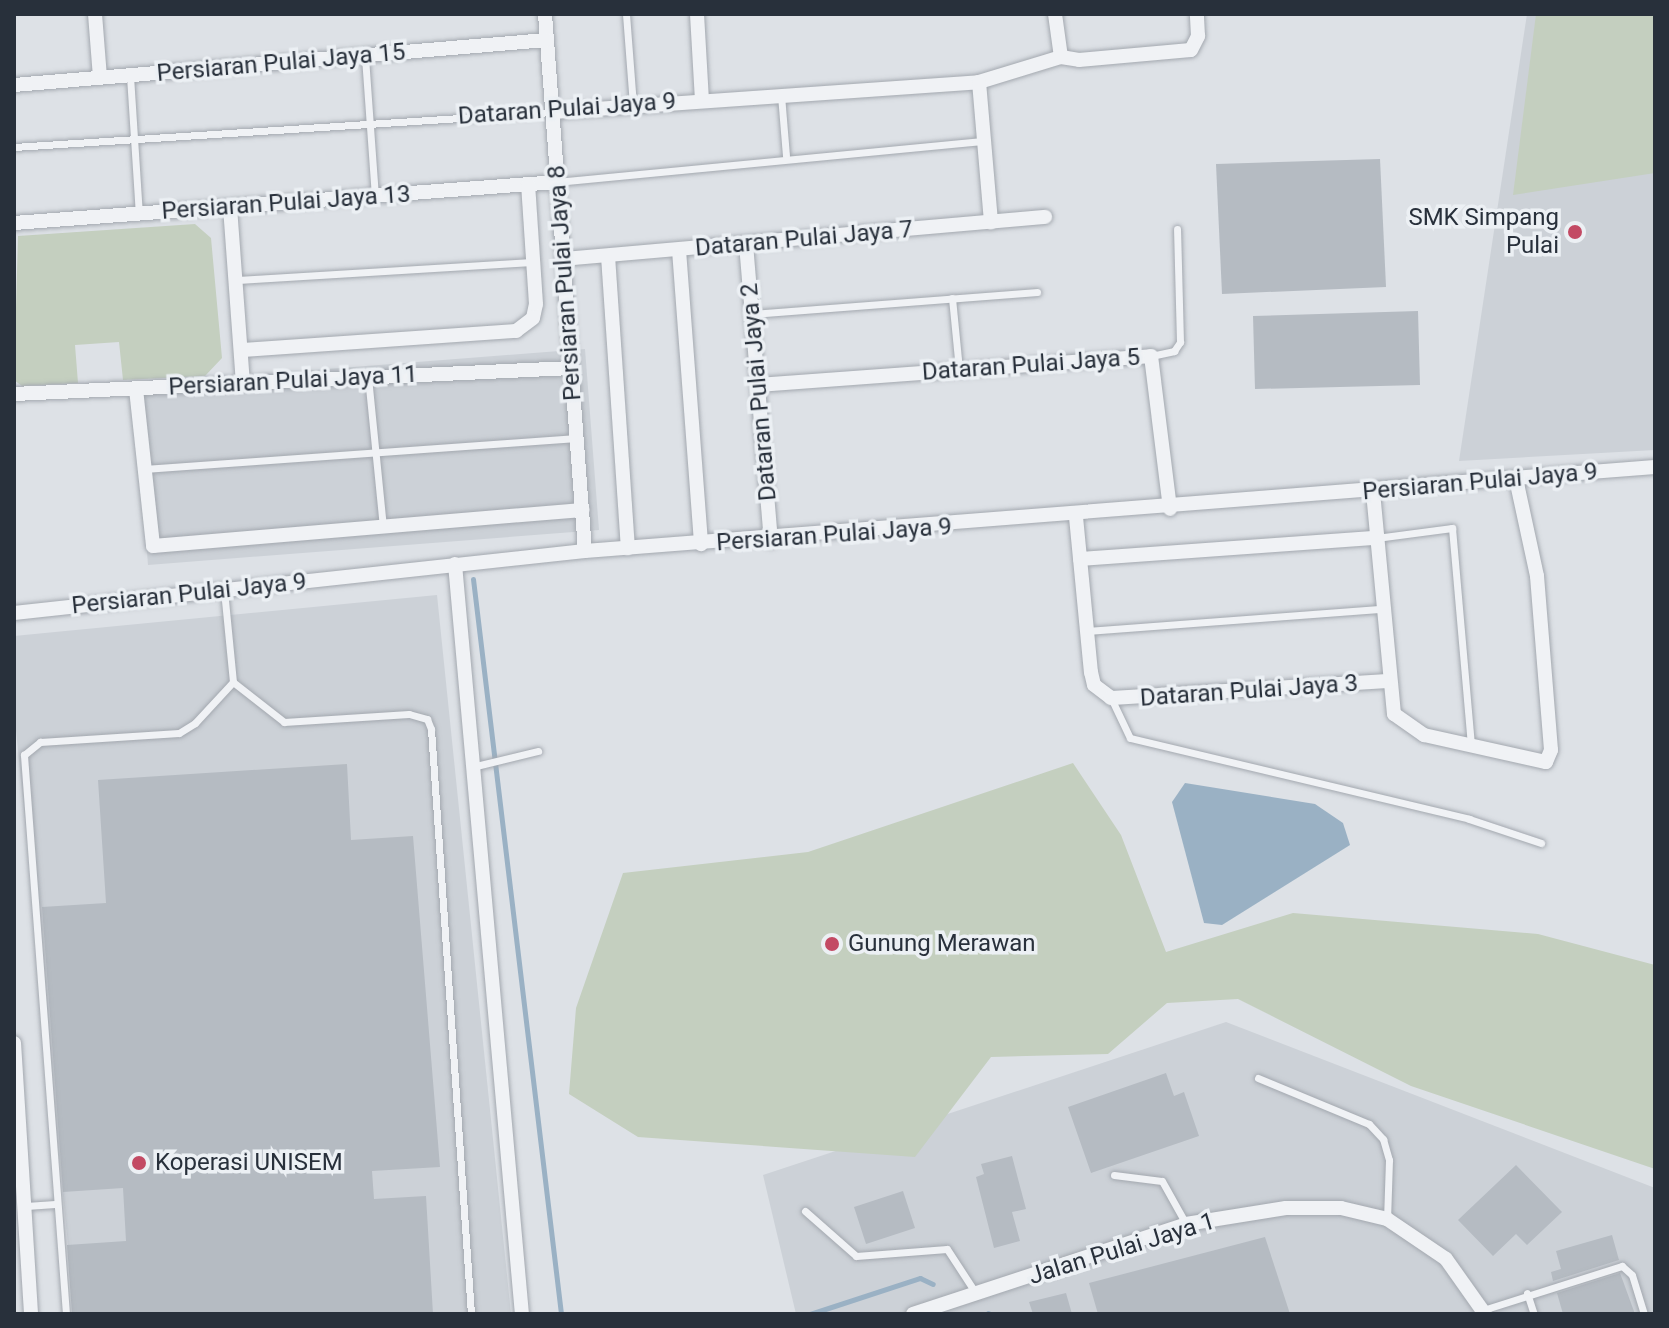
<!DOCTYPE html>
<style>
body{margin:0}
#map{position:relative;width:1669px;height:1328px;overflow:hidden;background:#dde1e6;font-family:Roboto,sans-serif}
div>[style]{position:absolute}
.built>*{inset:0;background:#ccd1d7}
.green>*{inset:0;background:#c4cfbf}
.water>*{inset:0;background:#9ab1c4}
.stream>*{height:5px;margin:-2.5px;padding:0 2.5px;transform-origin:2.5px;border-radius:2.5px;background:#9ab1c4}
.building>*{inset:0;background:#b5bbc2}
.roads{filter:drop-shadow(0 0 2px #a3a8af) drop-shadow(0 0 2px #a3a8af)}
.lane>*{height:7px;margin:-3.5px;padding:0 3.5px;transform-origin:3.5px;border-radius:3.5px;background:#f0f2f5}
.street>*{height:14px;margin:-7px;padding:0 7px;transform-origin:7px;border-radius:7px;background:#f0f2f5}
.dots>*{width:22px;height:22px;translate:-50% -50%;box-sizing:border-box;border:4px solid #ecf0f4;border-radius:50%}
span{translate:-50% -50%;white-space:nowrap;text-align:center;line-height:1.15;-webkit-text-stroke:7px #ecf0f4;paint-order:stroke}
.street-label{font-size:24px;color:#28303b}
.poi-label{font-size:24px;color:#28303b}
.right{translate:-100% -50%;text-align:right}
.left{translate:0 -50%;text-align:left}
.frame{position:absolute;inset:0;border:16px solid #28303b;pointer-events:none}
</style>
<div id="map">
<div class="built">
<div style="clip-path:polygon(1527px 14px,1655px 14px,1655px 450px,1459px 461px)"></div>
<div style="clip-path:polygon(585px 349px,599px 530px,148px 565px,134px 384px)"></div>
<div style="clip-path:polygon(437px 595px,511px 1314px,75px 1314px,14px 711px,14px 636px)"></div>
<div style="clip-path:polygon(1226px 1022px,1655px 1188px,1655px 1314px,796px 1314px,763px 1175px)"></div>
</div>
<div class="green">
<div style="clip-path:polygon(1536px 14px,1655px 14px,1655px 173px,1513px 195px)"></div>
<div style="clip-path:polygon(195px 224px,211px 238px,222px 358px,205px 376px,123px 380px,119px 342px,75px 345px,78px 383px,22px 386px,14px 380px,18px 236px)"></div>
<div style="clip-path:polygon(1073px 763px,1121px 835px,1166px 952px,1293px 913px,1538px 934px,1655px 965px,1655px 1169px,1411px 1086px,1238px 999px,1167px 1003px,1108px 1054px,991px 1057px,915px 1157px,638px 1137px,569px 1094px,576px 1008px,623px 873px,808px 852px)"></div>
</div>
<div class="water">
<div style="clip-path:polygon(1185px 783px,1315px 804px,1343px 823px,1350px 845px,1222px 925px,1204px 923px,1172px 802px)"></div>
</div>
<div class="stream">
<div style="left:473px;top:579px;width:740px;rotate:83.17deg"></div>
<div style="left:988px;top:1313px;width:2px;rotate:27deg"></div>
<div style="left:810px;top:1314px;width:116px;rotate:-18.1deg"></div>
<div style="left:920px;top:1278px;width:14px;rotate:25deg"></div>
</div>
<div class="building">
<div style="clip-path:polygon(1380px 159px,1386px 287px,1222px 294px,1216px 164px)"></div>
<div style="clip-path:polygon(1418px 311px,1420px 385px,1255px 389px,1253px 316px)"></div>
<div style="clip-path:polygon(347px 764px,351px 840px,413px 836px,440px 1167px,372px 1171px,374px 1199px,426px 1196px,433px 1314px,72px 1314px,67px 1245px,126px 1241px,123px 1188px,63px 1192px,42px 907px,106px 903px,98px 780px)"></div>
<div style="clip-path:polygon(1166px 1073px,1174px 1096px,1184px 1092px,1199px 1136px,1091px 1173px,1068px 1107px)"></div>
<div style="clip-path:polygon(1012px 1156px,1026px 1209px,1012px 1212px,1020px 1241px,994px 1248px,976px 1177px,984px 1174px,981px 1164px)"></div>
<div style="clip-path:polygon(1516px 1165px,1562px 1212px,1527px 1245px,1516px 1234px,1493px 1256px,1458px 1220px)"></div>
<div style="clip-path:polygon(903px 1191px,915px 1228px,866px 1244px,854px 1207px)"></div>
<div style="clip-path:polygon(1612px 1235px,1619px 1260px,1553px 1281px,1551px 1272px,1561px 1269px,1556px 1251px)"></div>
<div style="clip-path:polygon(1265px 1237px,1290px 1314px,1098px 1314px,1089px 1283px)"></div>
<div style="clip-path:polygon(1620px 1273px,1635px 1314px,1563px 1314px,1557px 1293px)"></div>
<div style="clip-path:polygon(1066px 1293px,1072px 1314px,1033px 1314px,1029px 1302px)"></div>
</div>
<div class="roads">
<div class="lane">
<div style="left:626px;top:14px;width:90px;rotate:85.6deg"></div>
<div style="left:365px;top:57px;width:139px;rotate:85.9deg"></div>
<div style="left:130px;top:76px;width:138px;rotate:86.3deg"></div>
<div style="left:781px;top:95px;width:61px;rotate:85.3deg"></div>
<div style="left:14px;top:147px;width:540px;rotate:-3.72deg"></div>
<div style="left:557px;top:182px;width:429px;rotate:-5.5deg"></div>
<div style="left:237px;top:280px;width:296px;rotate:-3.5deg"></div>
<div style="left:952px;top:298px;width:71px;rotate:84.4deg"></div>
<div style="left:752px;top:314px;width:286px;rotate:-4.4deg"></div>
<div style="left:1151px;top:356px;width:24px;rotate:-12deg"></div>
<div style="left:1174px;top:351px;width:11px;rotate:-56deg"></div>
<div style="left:1180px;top:342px;width:113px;rotate:-91.5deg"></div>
<div style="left:368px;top:377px;width:150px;rotate:84.3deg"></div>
<div style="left:144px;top:469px;width:434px;rotate:-4.1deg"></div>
<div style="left:1376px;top:538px;width:77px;rotate:-7.5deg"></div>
<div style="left:1452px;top:528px;width:219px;rotate:85deg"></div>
<div style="left:1087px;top:631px;width:296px;rotate:-4.3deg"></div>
<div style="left:233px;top:682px;width:65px;rotate:38.1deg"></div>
<div style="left:284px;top:722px;width:125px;rotate:-3.7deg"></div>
<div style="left:409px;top:714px;width:19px;rotate:16deg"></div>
<div style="left:427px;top:719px;width:11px;rotate:68deg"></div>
<div style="left:431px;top:729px;width:586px;rotate:86.09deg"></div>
<div style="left:1111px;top:698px;width:44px;rotate:64.6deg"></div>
<div style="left:1130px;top:738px;width:349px;rotate:13.4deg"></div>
<div style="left:1469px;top:819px;width:76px;rotate:18.4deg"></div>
<div style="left:476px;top:766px;width:64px;rotate:-13.6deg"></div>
<div style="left:1258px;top:1078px;width:120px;rotate:22.5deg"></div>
<div style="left:1369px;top:1124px;width:21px;rotate:47deg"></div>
<div style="left:1383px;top:1139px;width:22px;rotate:74deg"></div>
<div style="left:1389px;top:1160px;width:59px;rotate:91.9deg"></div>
<div style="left:1114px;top:1175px;width:48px;rotate:7.1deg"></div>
<div style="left:1162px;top:1181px;width:49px;rotate:60.8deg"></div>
<div style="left:26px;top:1206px;width:29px;rotate:-4deg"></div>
<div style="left:805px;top:1211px;width:68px;rotate:41.4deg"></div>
<div style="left:856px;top:1256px;width:91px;rotate:-4.4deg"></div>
<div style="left:947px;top:1249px;width:51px;rotate:56.9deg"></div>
<div style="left:1527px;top:1293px;width:22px;rotate:72deg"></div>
<div style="left:1483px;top:1310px;width:146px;rotate:-17.6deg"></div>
<div style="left:1622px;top:1266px;width:13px;rotate:42deg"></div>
<div style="left:1632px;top:1275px;width:41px;rotate:72.9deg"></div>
<div style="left:66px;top:1314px;width:561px;rotate:-94.3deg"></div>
<div style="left:24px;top:755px;width:21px;rotate:-39deg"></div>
<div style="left:40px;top:742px;width:139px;rotate:-3.7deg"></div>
<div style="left:179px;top:733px;width:19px;rotate:-32deg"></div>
<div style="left:195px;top:723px;width:56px;rotate:-47.2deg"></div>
<div style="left:233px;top:682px;width:92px;rotate:-95.6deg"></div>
</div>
<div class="street">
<div style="left:95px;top:14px;width:64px;rotate:85.5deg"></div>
<div style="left:545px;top:14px;width:538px;rotate:85.74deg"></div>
<div style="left:697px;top:14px;width:86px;rotate:86.7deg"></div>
<div style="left:1055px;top:14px;width:43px;rotate:82.1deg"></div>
<div style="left:1061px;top:57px;width:18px;rotate:9deg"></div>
<div style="left:1079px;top:60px;width:112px;rotate:-5.1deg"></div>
<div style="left:1191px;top:50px;width:16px;rotate:-63deg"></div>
<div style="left:1198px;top:36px;width:22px;rotate:-93deg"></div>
<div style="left:979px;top:82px;width:86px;rotate:-17deg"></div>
<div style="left:14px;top:85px;width:535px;rotate:-4.83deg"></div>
<div style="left:553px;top:112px;width:427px;rotate:-4deg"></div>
<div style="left:979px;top:82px;width:141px;rotate:85.1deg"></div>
<div style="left:230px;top:207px;width:177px;rotate:85.8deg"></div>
<div style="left:14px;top:223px;width:545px;rotate:-4.32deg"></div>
<div style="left:746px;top:244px;width:298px;rotate:85.2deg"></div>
<div style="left:679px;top:250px;width:295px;rotate:85.7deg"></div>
<div style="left:608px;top:256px;width:293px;rotate:86.1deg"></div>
<div style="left:563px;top:259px;width:484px;rotate:-5deg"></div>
<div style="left:243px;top:350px;width:274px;rotate:-4deg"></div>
<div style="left:516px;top:331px;width:21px;rotate:-37deg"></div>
<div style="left:533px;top:318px;width:14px;rotate:-78deg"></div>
<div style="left:536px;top:304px;width:120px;rotate:-93.8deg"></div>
<div style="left:758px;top:385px;width:394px;rotate:-4.2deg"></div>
<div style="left:1151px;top:356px;width:154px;rotate:82.9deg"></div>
<div style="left:136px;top:389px;width:158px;rotate:83.8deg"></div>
<div style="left:153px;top:546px;width:431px;rotate:-4.8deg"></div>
<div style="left:14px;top:394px;width:558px;rotate:-2.67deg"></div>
<div style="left:1373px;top:492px;width:223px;rotate:84.6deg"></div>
<div style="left:1394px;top:714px;width:37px;rotate:35deg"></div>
<div style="left:1424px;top:735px;width:125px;rotate:12.5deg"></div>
<div style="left:1546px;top:762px;width:13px;rotate:-67deg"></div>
<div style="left:1551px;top:750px;width:175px;rotate:-94.6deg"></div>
<div style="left:1537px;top:576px;width:99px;rotate:-102.2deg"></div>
<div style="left:1076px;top:517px;width:156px;rotate:84.5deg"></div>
<div style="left:1091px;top:672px;width:13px;rotate:77deg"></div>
<div style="left:1094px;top:685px;width:21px;rotate:37deg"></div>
<div style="left:1111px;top:698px;width:278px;rotate:-3.5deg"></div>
<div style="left:1080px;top:559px;width:297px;rotate:-4.1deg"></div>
<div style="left:455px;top:564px;width:753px;rotate:84.9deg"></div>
<div style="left:14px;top:613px;width:574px;rotate:-6.2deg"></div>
<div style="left:585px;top:551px;width:1073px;rotate:-4.49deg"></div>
<div style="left:14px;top:1043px;width:272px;rotate:86.4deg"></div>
<div style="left:913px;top:1314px;width:287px;rotate:-18.2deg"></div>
<div style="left:1186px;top:1224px;width:101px;rotate:-9.1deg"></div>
<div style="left:1286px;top:1208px;width:55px"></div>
<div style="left:1341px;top:1208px;width:47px;rotate:13.4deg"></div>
<div style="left:1387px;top:1219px;width:71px;rotate:34.1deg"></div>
<div style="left:1446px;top:1259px;width:67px;rotate:54.7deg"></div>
</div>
</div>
<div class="dots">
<div style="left:1575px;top:232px;background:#c34a64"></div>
<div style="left:832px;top:944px;background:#c34a64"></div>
<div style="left:139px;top:1163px;background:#c34a64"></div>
</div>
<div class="street-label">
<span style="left:281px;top:63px;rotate:-5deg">Persiaran Pulai Jaya 15</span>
<span style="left:567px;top:109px;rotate:-4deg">Dataran Pulai Jaya 9</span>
<span style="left:286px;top:203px;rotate:-4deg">Persiaran Pulai Jaya 13</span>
<span style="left:804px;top:239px;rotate:-5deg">Dataran Pulai Jaya 7</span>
<span style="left:565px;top:283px;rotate:-94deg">Persiaran Pulai Jaya 8</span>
<span style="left:1031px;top:365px;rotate:-4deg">Dataran Pulai Jaya 5</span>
<span style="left:293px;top:381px;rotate:-3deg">Persiaran Pulai Jaya 11</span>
<span style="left:759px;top:392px;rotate:-95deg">Dataran Pulai Jaya 2</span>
<span style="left:1480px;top:482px;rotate:-5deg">Persiaran Pulai Jaya 9</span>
<span style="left:834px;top:535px;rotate:-4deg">Persiaran Pulai Jaya 9</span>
<span style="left:189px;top:594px;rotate:-6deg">Persiaran Pulai Jaya 9</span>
<span style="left:1249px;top:691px;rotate:-4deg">Dataran Pulai Jaya 3</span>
<span style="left:1122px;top:1249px;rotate:-17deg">Jalan Pulai Jaya 1</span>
</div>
<div class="poi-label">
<span class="right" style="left:1559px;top:232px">SMK Simpang<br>Pulai</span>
<span class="left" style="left:848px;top:944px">Gunung Merawan</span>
<span class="left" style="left:155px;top:1163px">Koperasi UNISEM</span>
</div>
<div class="frame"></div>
</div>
